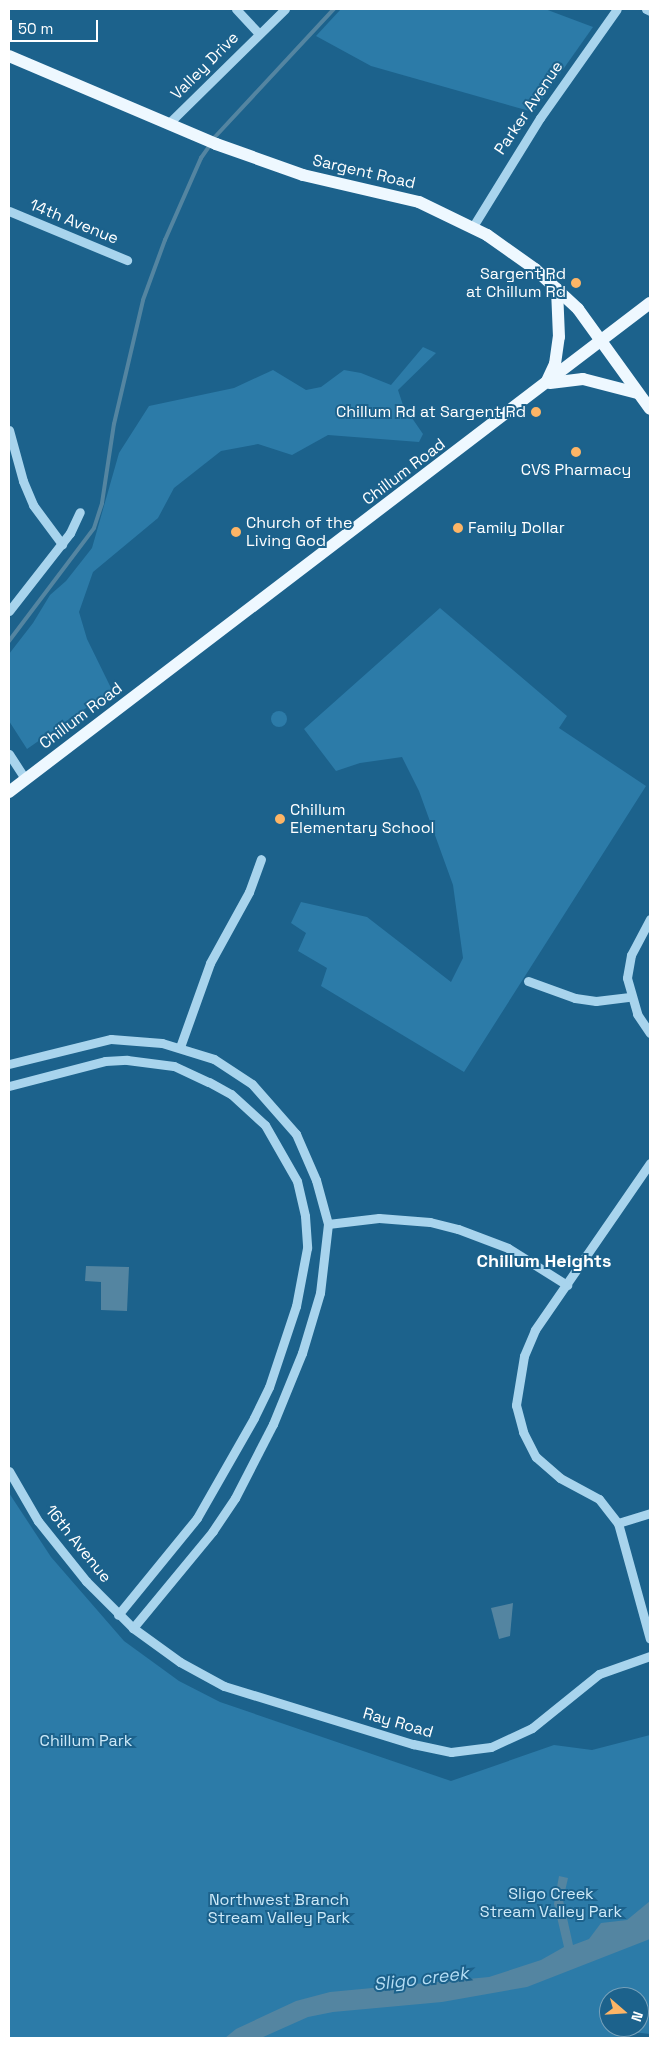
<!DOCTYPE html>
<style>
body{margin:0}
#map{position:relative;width:659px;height:2047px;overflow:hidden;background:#1c628c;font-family:"Space Grotesk",sans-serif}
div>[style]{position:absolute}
.green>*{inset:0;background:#2c7ba8}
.round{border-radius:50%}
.water>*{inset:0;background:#5485a1}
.stream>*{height:4px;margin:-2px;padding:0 2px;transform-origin:2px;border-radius:2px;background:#5485a1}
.minor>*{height:9px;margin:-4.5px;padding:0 4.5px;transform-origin:4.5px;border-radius:4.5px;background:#a8d4ed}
.major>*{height:12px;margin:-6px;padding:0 6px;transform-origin:6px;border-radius:6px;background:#eef8ff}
.dots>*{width:14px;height:14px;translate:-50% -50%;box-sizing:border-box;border:2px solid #1c628c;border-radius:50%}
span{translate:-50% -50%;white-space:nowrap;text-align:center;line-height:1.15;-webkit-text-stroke:4px #1c628c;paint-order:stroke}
.street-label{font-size:16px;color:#fff}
.poi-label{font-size:16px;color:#fff}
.right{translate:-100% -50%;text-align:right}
.left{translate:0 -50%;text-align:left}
.park-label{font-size:16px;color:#ceeaf9}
.neighbourhood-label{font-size:18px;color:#fff;font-weight:700}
.water-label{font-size:18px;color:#b4ddf4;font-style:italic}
.frame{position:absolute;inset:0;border:10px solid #fff;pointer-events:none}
.north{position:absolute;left:599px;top:1987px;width:50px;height:50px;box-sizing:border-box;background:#1c628c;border:1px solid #77a1ba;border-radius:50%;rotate:109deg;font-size:14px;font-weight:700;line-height:20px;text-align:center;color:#fff}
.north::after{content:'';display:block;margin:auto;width:18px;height:22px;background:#fdb566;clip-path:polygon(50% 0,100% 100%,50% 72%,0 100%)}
.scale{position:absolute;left:10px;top:20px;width:88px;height:22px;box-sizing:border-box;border:2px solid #fff;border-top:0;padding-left:6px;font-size:15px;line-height:18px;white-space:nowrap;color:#fff;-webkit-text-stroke:4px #1c628c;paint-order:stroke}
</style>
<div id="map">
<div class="green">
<div style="clip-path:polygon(341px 9px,545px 9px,593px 27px,533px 112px,371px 66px,316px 36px)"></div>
<div style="clip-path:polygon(423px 347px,436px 353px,398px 390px,403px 405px,423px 434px,419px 442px,328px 435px,292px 455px,258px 444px,221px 451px,174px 488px,158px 518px,93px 572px,79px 612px,87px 639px,112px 690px,27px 749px,9px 721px,9px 654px,33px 623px,50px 595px,66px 581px,92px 548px,119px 453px,149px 406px,234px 388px,273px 370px,306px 390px,321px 387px,344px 370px,361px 373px,391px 385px)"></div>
<div style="clip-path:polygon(440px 608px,567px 716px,559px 728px,646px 786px,464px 1072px,321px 986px,327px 968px,298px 951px,306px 933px,291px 923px,301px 902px,367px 917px,451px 982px,463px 958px,453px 885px,419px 791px,402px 757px,360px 763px,336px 771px,304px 729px)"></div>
<div class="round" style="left:271px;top:711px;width:16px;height:16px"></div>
<div style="clip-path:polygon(evenodd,9px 1493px,51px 1557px,124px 1641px,179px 1681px,220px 1702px,451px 1781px,554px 1745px,592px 1750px,650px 1735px,650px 2034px,615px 2030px,620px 2038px,9px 2038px,9px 1493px,609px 1997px,639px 1997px,639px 2027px,609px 2027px,609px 1997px)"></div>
</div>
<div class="water">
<div style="clip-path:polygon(86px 1266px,129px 1267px,127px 1311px,101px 1310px,101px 1282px,85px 1281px)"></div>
<div style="clip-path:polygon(513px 1603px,510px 1636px,499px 1639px,491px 1608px)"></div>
<div style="clip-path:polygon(559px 1876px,568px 1878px,563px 1900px,573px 1945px,589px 1939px,601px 1923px,627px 1920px,650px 1901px,650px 1939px,527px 1987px,442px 2002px,333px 2012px,308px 2017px,261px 2038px,225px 2038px,236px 2029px,296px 2001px,330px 1992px,489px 1977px,541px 1960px,564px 1947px,554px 1904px)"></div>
</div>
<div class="stream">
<div style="left:213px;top:139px;width:178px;rotate:-47.1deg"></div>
<div style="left:9px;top:641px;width:141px;rotate:-53deg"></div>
<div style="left:94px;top:528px;width:26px;rotate:-72deg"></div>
<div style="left:102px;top:503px;width:80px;rotate:-81.4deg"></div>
<div style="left:114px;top:424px;width:127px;rotate:-76.8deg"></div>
<div style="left:143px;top:300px;width:64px;rotate:-69.9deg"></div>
<div style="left:165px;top:240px;width:90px;rotate:-66.3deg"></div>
<div style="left:201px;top:158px;width:16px;rotate:-55deg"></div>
</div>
<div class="minor">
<div style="left:236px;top:9px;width:33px;rotate:47deg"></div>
<div style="left:646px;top:9px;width:4px;rotate:27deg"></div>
<div style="left:168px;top:124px;width:164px;rotate:-44.5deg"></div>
<div style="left:9px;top:211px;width:128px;rotate:22.6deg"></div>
<div style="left:472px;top:228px;width:129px;rotate:-58.3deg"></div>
<div style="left:540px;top:118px;width:133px;rotate:-54.8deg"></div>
<div style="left:9px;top:430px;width:53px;rotate:74.6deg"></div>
<div style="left:23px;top:481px;width:26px;rotate:67deg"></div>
<div style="left:33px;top:505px;width:49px;rotate:53.4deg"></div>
<div style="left:9px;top:611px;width:99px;rotate:-52deg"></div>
<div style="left:70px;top:533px;width:23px;rotate:-65deg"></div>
<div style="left:9px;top:754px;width:30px;rotate:57deg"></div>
<div style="left:650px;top:919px;width:41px;rotate:117.8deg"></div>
<div style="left:631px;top:955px;width:23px;rotate:100deg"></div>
<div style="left:627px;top:978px;width:37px;rotate:74deg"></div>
<div style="left:637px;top:1014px;width:23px;rotate:56deg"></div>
<div style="left:528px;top:981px;width:50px;rotate:19.9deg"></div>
<div style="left:575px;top:998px;width:21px;rotate:8deg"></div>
<div style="left:596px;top:1001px;width:34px;rotate:-7deg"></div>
<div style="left:180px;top:1047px;width:89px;rotate:-70.3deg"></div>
<div style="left:210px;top:963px;width:81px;rotate:-61.2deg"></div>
<div style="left:249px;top:892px;width:35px;rotate:-70deg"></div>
<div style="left:9px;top:1064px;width:105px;rotate:-13.8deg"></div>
<div style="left:111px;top:1039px;width:51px;rotate:4.5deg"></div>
<div style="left:162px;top:1043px;width:54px;rotate:17.1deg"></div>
<div style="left:214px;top:1059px;width:45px;rotate:33.3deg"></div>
<div style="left:252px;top:1084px;width:67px;rotate:48.7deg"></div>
<div style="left:296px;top:1134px;width:50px;rotate:66.5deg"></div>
<div style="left:316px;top:1180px;width:46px;rotate:74.7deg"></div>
<div style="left:328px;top:1224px;width:69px;rotate:96.6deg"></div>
<div style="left:320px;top:1293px;width:63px;rotate:106.7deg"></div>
<div style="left:302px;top:1353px;width:77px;rotate:112.2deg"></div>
<div style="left:273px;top:1424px;width:83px;rotate:117.2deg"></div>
<div style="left:235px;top:1498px;width:40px;rotate:124deg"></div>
<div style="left:213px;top:1531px;width:126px;rotate:129.5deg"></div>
<div style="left:9px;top:1086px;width:99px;rotate:-14.6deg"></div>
<div style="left:105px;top:1061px;width:22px;rotate:-3deg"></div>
<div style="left:127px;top:1060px;width:47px;rotate:7.3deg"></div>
<div style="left:174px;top:1066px;width:38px;rotate:25deg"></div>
<div style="left:209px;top:1082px;width:25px;rotate:29deg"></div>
<div style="left:231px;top:1094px;width:46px;rotate:42.4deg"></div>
<div style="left:265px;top:1125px;width:64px;rotate:60.3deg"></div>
<div style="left:297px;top:1181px;width:36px;rotate:77deg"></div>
<div style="left:305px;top:1216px;width:32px;rotate:86deg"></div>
<div style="left:307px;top:1248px;width:59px;rotate:100.7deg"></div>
<div style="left:296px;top:1306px;width:85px;rotate:108.4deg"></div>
<div style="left:269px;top:1387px;width:34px;rotate:116deg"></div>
<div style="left:254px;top:1418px;width:115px;rotate:119.7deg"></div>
<div style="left:197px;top:1518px;width:125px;rotate:129.2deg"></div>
<div style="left:650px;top:1163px;width:203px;rotate:124.6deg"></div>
<div style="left:535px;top:1330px;width:28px;rotate:113deg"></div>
<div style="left:524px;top:1356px;width:50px;rotate:99.3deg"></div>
<div style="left:516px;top:1405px;width:28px;rotate:75deg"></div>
<div style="left:523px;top:1432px;width:28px;rotate:63deg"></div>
<div style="left:536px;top:1457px;width:32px;rotate:41deg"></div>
<div style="left:560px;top:1478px;width:44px;rotate:28.3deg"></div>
<div style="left:599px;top:1499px;width:31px;rotate:52deg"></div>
<div style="left:618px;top:1523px;width:120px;rotate:74.6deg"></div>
<div style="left:328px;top:1224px;width:51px;rotate:-6.7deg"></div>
<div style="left:379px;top:1218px;width:51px;rotate:4.5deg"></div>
<div style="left:430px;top:1222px;width:29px;rotate:14deg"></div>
<div style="left:458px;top:1229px;width:53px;rotate:20.8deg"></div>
<div style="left:508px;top:1248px;width:70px;rotate:32.1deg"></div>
<div style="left:9px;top:1471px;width:58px;rotate:59.9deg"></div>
<div style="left:38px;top:1521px;width:77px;rotate:51.3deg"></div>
<div style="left:86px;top:1581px;width:66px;rotate:45deg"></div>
<div style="left:133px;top:1628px;width:58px;rotate:35.9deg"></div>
<div style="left:180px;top:1662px;width:50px;rotate:28.6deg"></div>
<div style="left:224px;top:1686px;width:198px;rotate:17.1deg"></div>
<div style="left:413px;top:1744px;width:39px;rotate:12deg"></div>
<div style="left:451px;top:1752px;width:40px;rotate:-7.1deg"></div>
<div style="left:491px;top:1747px;width:45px;rotate:-24.9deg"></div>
<div style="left:532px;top:1728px;width:86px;rotate:-38.9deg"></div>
<div style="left:599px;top:1674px;width:54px;rotate:-19.4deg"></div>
<div style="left:618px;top:1523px;width:34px;rotate:-17deg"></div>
</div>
<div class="major">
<div style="left:9px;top:56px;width:225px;rotate:23deg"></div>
<div style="left:216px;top:144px;width:92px;rotate:19.6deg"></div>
<div style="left:303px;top:175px;width:119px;rotate:13.1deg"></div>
<div style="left:419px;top:202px;width:76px;rotate:25.9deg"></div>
<div style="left:487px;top:235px;width:59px;rotate:35.3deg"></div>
<div style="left:535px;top:269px;width:59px;rotate:42.9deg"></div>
<div style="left:578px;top:309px;width:123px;rotate:54.2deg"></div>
<div style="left:547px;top:381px;width:19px;rotate:-65deg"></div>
<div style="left:555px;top:364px;width:27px;rotate:-82deg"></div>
<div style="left:559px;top:337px;width:48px;rotate:-92.4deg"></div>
<div style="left:550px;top:383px;width:33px;rotate:-7deg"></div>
<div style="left:583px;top:379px;width:56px;rotate:14.5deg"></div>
<div style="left:9px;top:792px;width:806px;rotate:-37.34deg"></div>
</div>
<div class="dots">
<div style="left:576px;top:283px;background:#fdb566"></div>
<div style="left:536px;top:412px;background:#fdb566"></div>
<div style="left:576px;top:452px;background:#fdb566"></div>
<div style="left:458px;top:528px;background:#fdb566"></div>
<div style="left:236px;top:532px;background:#fdb566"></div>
<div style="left:280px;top:819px;background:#fdb566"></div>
</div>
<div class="street-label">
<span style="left:205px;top:66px;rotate:-45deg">Valley Drive</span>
<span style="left:529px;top:108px;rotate:-56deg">Parker Avenue</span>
<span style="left:364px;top:172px;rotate:13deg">Sargent Road</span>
<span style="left:74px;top:222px;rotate:22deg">14th Avenue</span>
<span style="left:404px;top:472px;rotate:-37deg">Chillum Road</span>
<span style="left:81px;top:716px;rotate:-37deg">Chillum Road</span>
<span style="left:78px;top:1544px;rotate:51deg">16th Avenue</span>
<span style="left:398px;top:1723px;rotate:16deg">Ray Road</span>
</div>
<div class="poi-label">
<span class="right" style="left:566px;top:283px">Sargent Rd<br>at Chillum Rd</span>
<span class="right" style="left:526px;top:412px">Chillum Rd at Sargent Rd</span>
<span style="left:576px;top:470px">CVS Pharmacy</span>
<span class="left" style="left:246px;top:532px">Church of the<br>Living God</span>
<span class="left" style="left:468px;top:528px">Family Dollar</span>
<span class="left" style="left:290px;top:819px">Chillum<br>Elementary School</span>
</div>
<div class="park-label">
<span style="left:86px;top:1741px">Chillum Park</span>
<span style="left:551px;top:1903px">Sligo Creek<br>Stream Valley Park</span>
<span style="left:279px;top:1909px">Northwest Branch<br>Stream Valley Park</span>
</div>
<div class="neighbourhood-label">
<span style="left:544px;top:1261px">Chillum Heights</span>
</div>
<div class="water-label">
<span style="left:421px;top:1979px;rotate:-7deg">Sligo creek</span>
</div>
<div class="frame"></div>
<div class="north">N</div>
<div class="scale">50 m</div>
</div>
